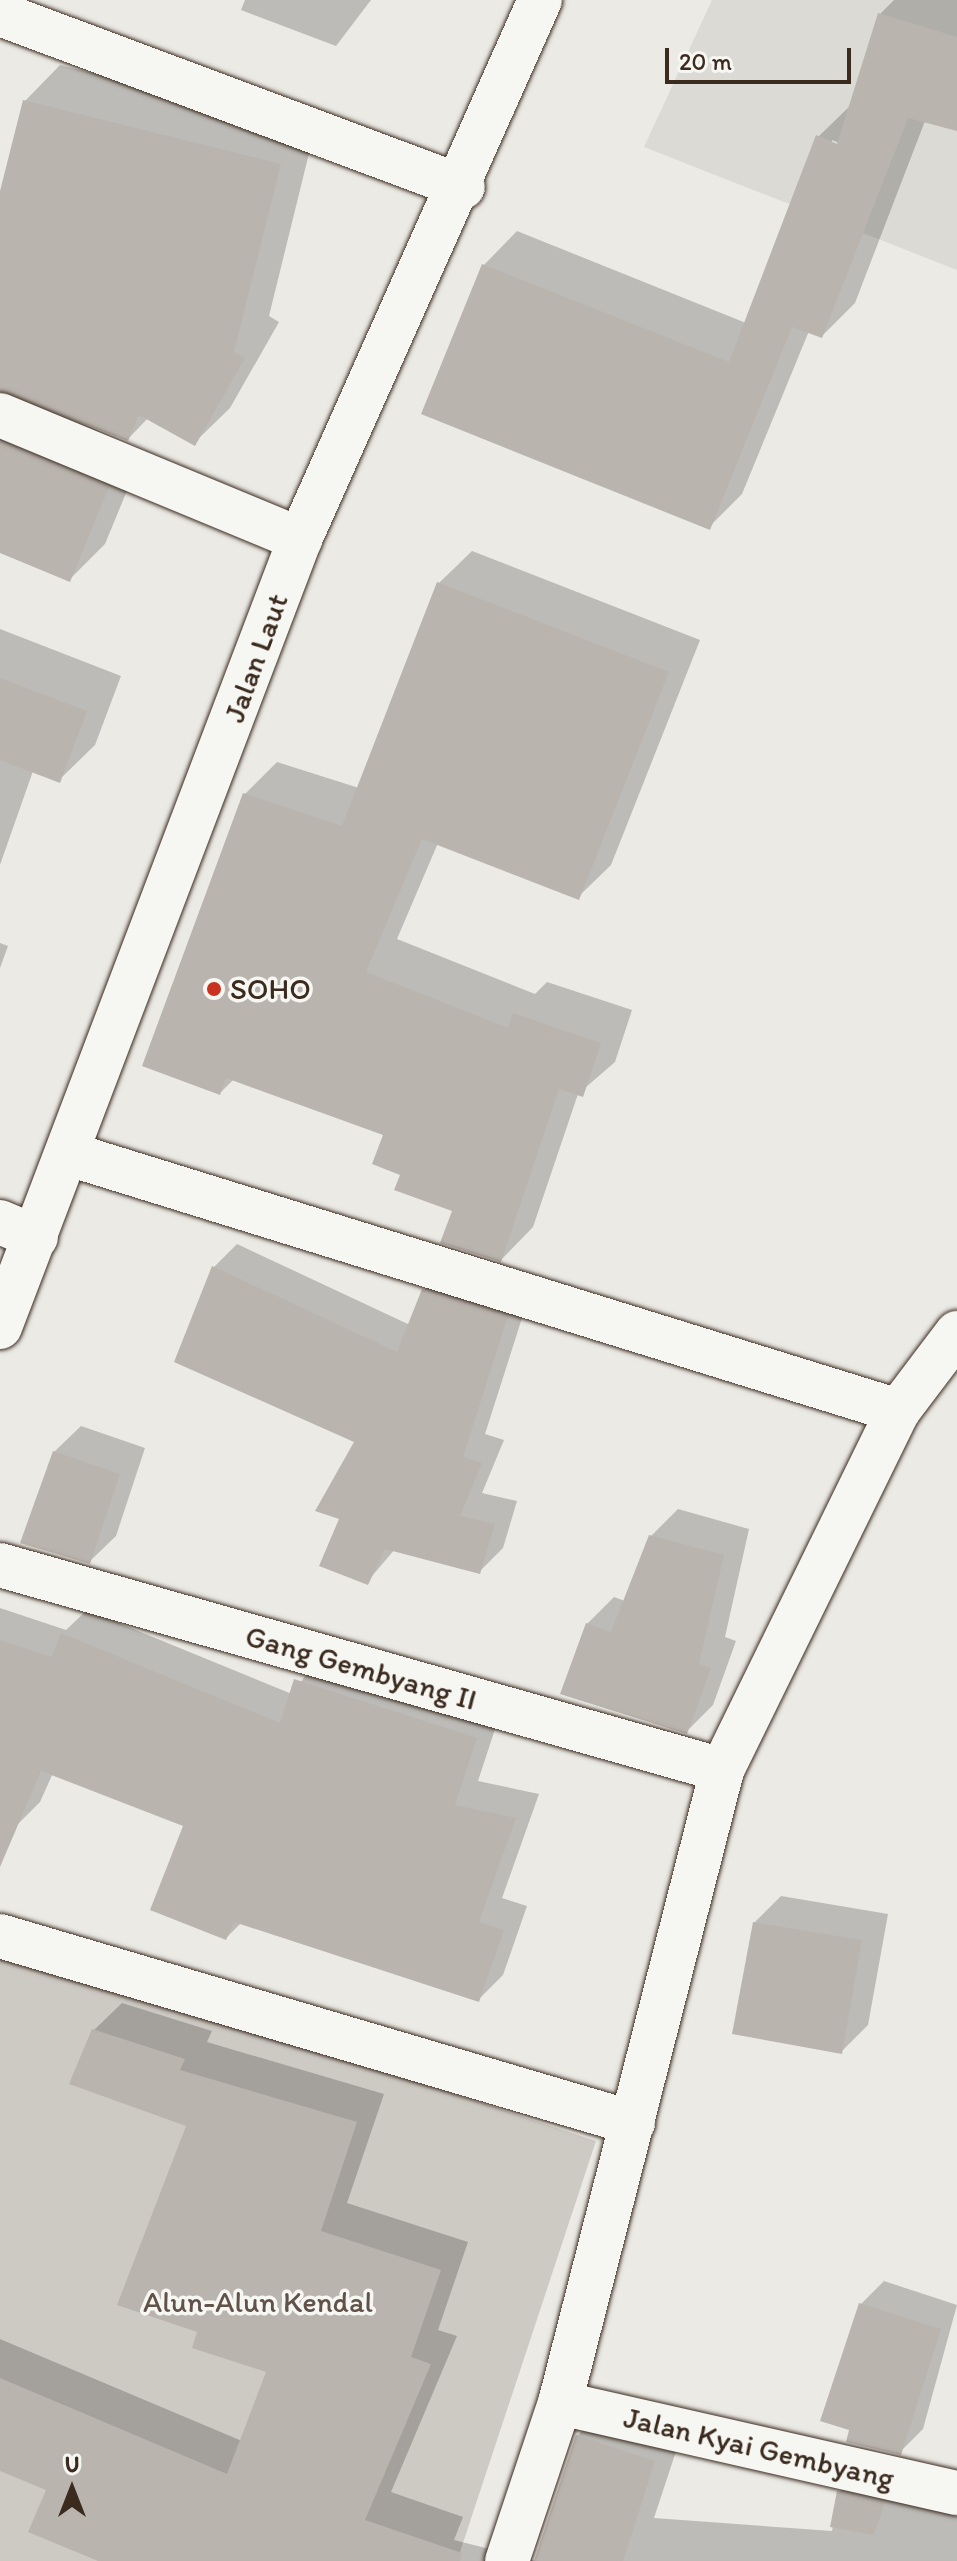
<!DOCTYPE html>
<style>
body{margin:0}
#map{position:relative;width:957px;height:2561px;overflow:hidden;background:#ebeae5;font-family:Itim,sans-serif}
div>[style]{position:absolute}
.built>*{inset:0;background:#dcdad4}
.green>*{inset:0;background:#cdcac4}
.shadow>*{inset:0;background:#0003}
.building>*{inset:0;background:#bab4ae}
.roads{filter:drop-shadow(0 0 2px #3b2a1e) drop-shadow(0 0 2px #3b2a1e)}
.minor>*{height:44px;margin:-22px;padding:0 22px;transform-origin:22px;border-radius:22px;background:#f6f6f2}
.dots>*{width:22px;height:22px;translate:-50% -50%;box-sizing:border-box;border:4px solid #f6f6f2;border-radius:50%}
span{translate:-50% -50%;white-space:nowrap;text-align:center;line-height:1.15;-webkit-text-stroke:7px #f6f6f2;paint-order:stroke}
.street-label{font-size:30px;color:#3b2a1e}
.poi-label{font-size:30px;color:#3b2a1e}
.left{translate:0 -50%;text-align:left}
.park-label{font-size:30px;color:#605248}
.north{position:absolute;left:32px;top:2449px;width:80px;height:80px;-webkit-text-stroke:6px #f6f6f2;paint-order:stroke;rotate:0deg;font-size:22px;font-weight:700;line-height:32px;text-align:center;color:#3b2a1e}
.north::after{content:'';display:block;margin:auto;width:28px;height:36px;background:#3b2a1e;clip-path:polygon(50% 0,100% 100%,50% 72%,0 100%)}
.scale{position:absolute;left:665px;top:48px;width:186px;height:36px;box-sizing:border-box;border:4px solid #3b2a1e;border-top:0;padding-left:10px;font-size:24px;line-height:28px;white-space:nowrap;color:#3b2a1e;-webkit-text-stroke:6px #f6f6f2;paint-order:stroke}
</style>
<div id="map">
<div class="built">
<div style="clip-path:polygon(712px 0,957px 0,957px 270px,644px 147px)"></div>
</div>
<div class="green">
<div style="clip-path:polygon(0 1943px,596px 2141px,457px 2561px,0 2561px)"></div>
</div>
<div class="shadow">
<div style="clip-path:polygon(245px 0,371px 0,336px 46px,241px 10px)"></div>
<div style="clip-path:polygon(evenodd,894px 0,957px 0,957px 130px,925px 121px,855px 303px,822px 336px,809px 331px,742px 494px,709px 527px,424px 413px,484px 265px,517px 231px,746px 323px,818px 137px,852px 104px,880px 14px,894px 0,832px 140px,847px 146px,832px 144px,832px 140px)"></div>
<div style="clip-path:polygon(60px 65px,315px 129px,269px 316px,279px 322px,230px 408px,194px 443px,148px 418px,128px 439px,18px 393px,143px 452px,105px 544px,69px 580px,0 551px,0 200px,25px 101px)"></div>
<div style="clip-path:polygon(472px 551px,700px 640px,611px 865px,578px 897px,438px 843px,397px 939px,535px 994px,547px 982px,632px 1010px,615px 1062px,578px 1094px,533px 1227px,501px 1260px,455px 1210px,403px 1174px,386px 1134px,234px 1079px,220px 1093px,245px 794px,277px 762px,359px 788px,439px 583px)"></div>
<div style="clip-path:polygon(0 629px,121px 676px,95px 745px,59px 780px,33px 771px,0 865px)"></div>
<div style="clip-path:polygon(0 943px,8px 946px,0 968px)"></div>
<div style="clip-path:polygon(237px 1244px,410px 1325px,423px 1291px,447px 1267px,530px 1293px,485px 1434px,504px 1440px,482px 1493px,517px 1501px,503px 1548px,480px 1571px,395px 1549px,367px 1582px,342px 1518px,356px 1441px,214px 1267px)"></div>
<div style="clip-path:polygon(81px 1426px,145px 1448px,116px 1536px,89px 1562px,54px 1452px)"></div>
<div style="clip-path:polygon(678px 1509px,749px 1529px,725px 1637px,736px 1641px,713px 1705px,686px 1732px,587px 1624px,614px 1597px,625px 1601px,651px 1536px)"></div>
<div style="clip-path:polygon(0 1608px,66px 1630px,87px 1610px,292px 1694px,320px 1656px,500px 1714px,478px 1781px,539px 1794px,502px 1898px,527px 1906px,503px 1975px,479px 1999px,241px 1923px,226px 1938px,185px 1825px,53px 1773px,40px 1802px,16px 1826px,0 1820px)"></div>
<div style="clip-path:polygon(781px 1896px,888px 1914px,868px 2025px,841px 2052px,754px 1923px)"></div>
<div style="clip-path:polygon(122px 2003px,212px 2031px,207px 2042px,384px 2094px,347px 2203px,468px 2242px,438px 2330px,457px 2336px,391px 2492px,463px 2517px,454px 2540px,536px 2561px,103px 2561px,49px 2489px,0 2469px,0 2339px,242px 2441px,269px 2370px,199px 2331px,189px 2125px,94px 2030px)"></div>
<div style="clip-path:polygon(884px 2281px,957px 2305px,923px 2429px,900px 2452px,861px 2304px)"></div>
<div style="clip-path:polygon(605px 2409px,682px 2433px,654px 2518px,832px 2531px,839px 2492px,867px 2465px,957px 2503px,957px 2561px,536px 2561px,577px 2436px)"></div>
</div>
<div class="building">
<div style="clip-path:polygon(878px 13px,957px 37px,957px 131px,908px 118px,822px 338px,792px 327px,710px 530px,421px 414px,482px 264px,729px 362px,816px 135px,837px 144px)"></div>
<div style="clip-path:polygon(23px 100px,281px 164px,234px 352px,245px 358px,195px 446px,139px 415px,128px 441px,0 391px,0 191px)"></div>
<div style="clip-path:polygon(0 442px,109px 487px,70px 582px,0 553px)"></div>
<div style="clip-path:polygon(437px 582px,669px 672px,579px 900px,422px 839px,366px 972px,508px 1028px,513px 1013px,601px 1043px,583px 1097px,559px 1089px,501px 1262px,440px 1243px,452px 1211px,394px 1190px,400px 1175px,372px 1164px,383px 1135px,226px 1078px,220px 1095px,142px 1066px,243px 793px,342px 826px)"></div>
<div style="clip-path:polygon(0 678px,87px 711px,60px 783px,0 760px)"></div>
<div style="clip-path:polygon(212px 1266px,397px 1352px,422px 1289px,508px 1316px,463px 1457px,482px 1463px,460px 1516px,495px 1524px,480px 1574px,385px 1549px,368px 1585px,319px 1566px,339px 1519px,315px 1511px,354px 1442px,174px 1362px)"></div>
<div style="clip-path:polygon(53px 1451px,120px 1474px,90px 1564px,20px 1543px)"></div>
<div style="clip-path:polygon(649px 1535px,724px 1555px,699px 1664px,711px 1668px,687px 1734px,560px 1694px,586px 1623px,611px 1632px)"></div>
<div style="clip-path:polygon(61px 1633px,280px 1723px,294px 1679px,477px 1738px,455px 1805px,516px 1818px,479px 1922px,504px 1930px,479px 2002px,234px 1922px,226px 1940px,150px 1910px,183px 1826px,41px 1771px,0 1867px,0 1640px,52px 1657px)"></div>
<div style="clip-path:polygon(753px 1922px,862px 1940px,842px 2054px,732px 2034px)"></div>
<div style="clip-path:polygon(92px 2029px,185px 2059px,180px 2070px,357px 2122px,321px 2231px,441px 2270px,411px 2357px,431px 2364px,365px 2520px,462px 2553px,460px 2561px,98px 2561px,28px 2532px,46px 2490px,0 2471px,0 2378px,227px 2474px,266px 2372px,192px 2348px,197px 2332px,117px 2305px,186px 2126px,69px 2084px)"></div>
<div style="clip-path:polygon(859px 2303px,941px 2329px,901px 2455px,846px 2442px,849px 2430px,820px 2421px)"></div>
<div style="clip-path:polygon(576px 2435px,655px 2461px,623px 2561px,534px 2561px)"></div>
<div style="clip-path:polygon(837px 2491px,885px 2502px,874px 2535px,830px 2527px)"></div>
</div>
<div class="roads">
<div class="minor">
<div style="left:0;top:14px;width:494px;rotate:20.5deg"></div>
<div style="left:0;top:415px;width:325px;rotate:22.5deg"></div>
<div style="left:69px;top:1154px;width:868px;rotate:17.22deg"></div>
<div style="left:0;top:1222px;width:39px;rotate:23deg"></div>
<div style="left:0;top:1327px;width:843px;rotate:-69.16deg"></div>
<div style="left:300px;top:539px;width:590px;rotate:-66deg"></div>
<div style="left:0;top:1565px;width:751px;rotate:15.85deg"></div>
<div style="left:0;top:1936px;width:660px;rotate:16.46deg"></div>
<div style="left:560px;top:2403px;width:407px;rotate:12.8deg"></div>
<div style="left:507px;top:2561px;width:167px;rotate:-71.5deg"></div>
<div style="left:560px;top:2403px;width:653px;rotate:-75.64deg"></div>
<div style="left:722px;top:1770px;width:400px;rotate:-63.9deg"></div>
<div style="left:898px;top:1411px;width:98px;rotate:-52.9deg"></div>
</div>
</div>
<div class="dots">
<div style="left:214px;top:989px;background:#c8321e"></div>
</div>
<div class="street-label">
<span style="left:256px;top:658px;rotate:-70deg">Jalan Laut</span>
<span style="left:361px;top:1668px;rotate:16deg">Gang Gembyang II</span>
<span style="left:759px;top:2448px;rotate:13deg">Jalan Kyai Gembyang</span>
</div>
<div class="poi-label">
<span class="left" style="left:230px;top:989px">SOHO</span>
</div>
<div class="park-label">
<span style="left:258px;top:2302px">Alun-Alun Kendal</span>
</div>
<div class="north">U</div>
<div class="scale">20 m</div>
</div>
